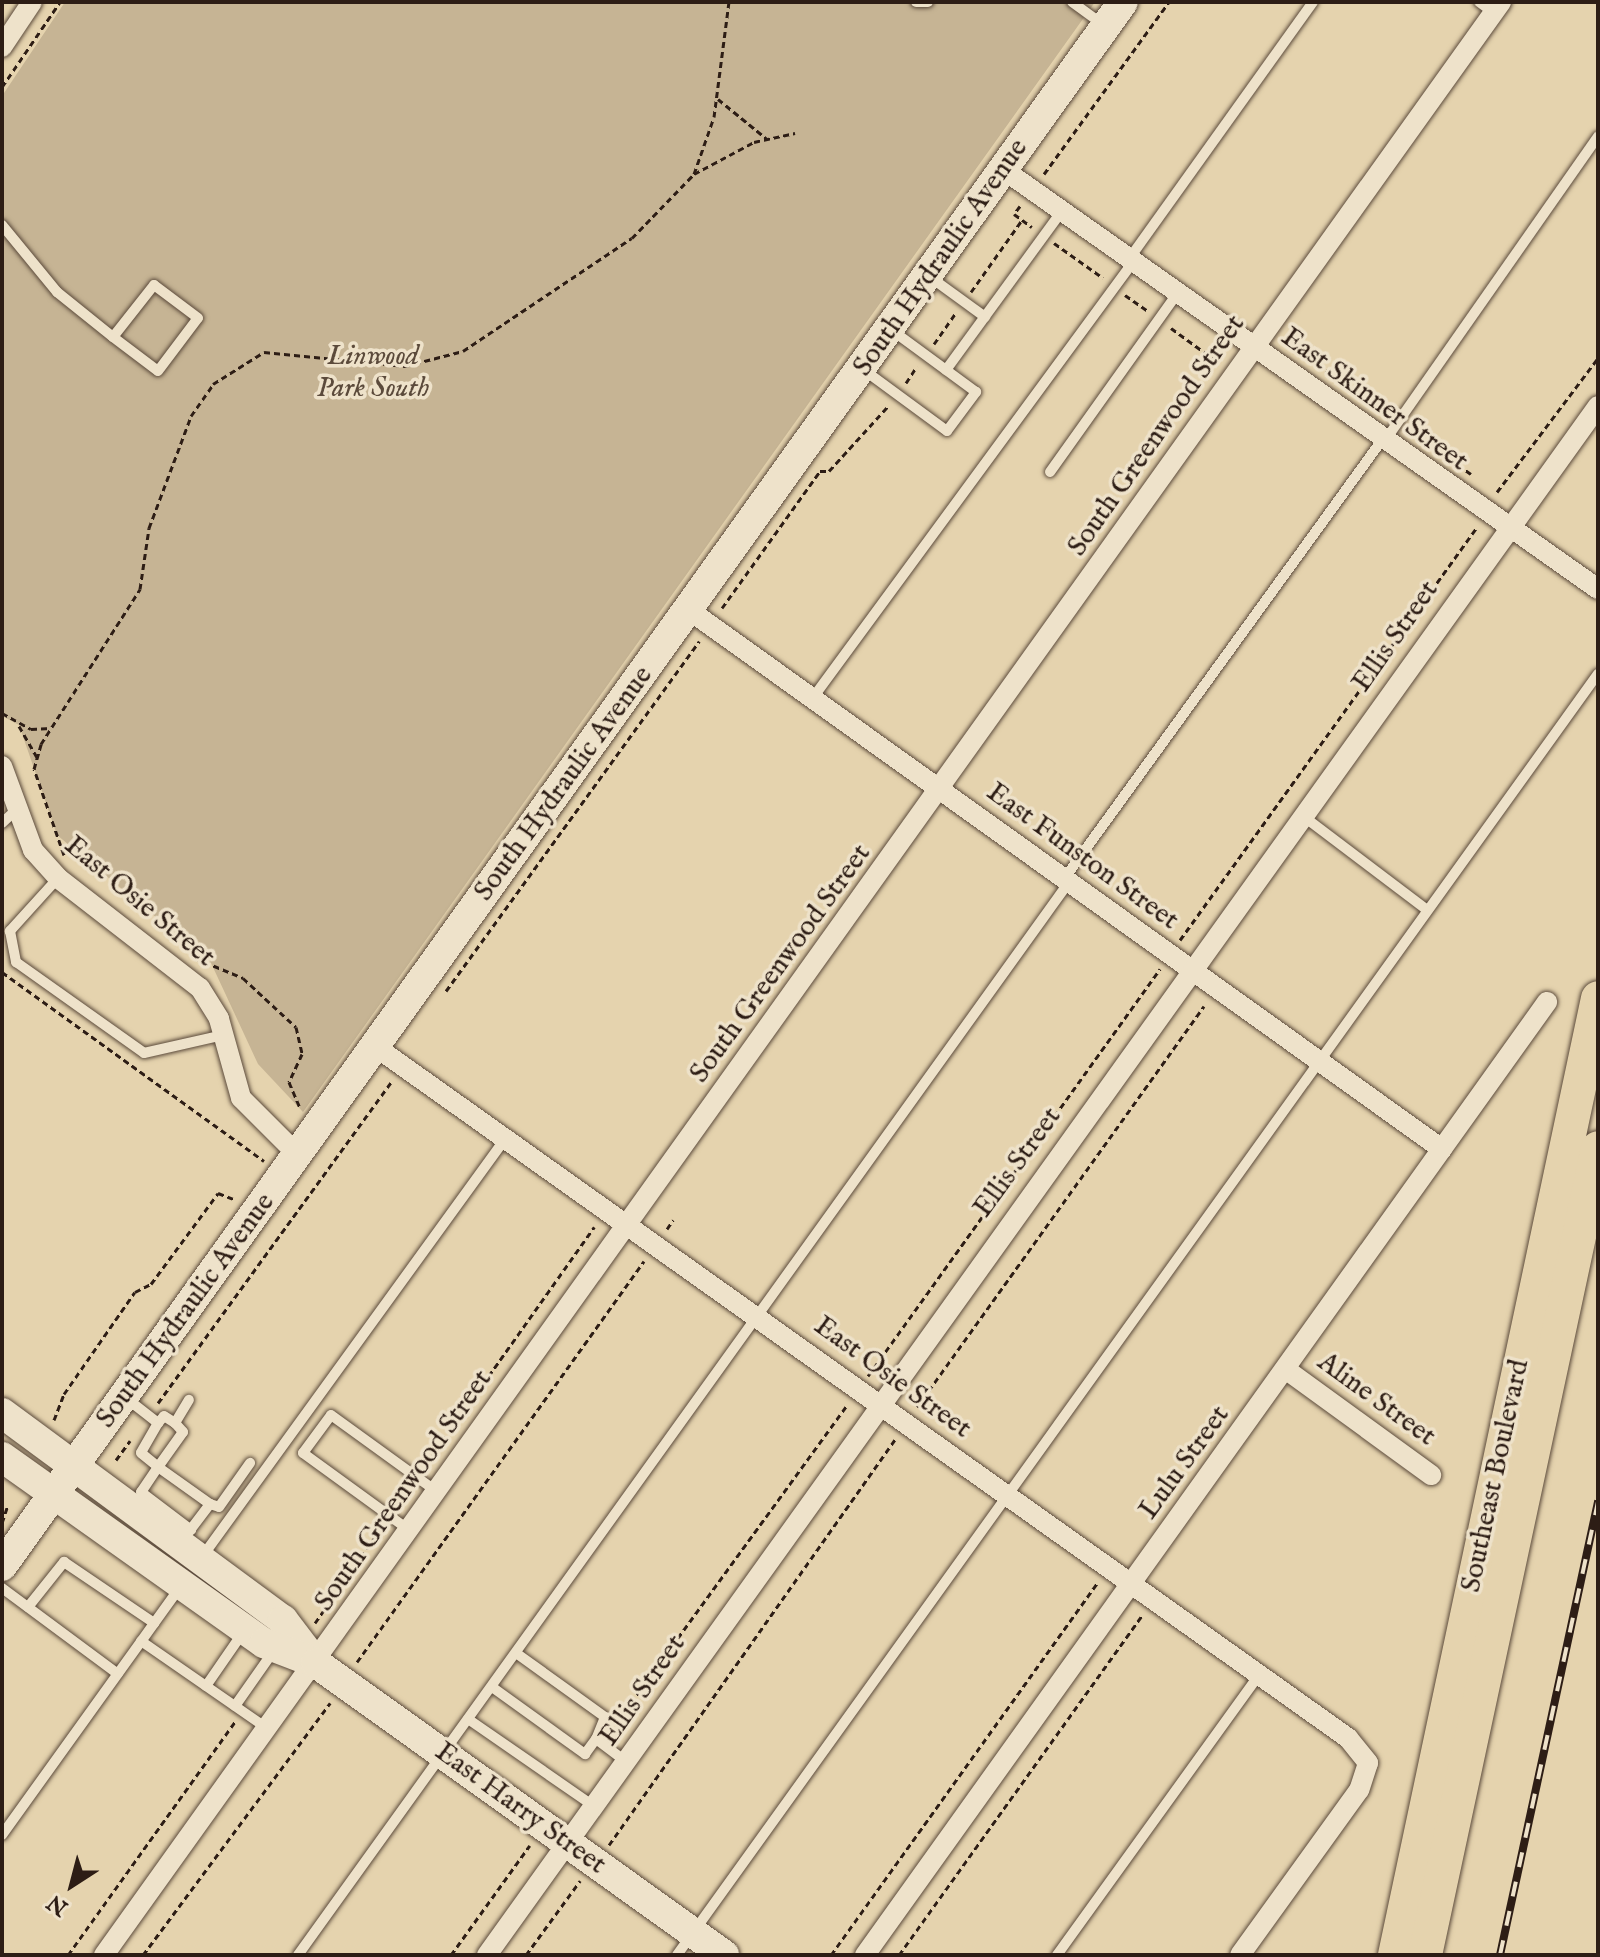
<!DOCTYPE html>
<style>
body{margin:0}
#map{position:relative;width:1600px;height:1957px;overflow:hidden;background:#e5d3ae;font-family:"IM FELL English",serif}
div>[style]{position:absolute}
.green>*{inset:0;background:#c6b494}
.path>*{height:3px;margin-top:-1.5px;transform-origin:0;background:repeating-linear-gradient(90deg,#2d1d15 0 6px,transparent 0 10px)}
.roads{filter:drop-shadow(0 0 2px #5b4a3b) drop-shadow(0 0 2px #5b4a3b)}
.lane>*{height:10px;margin:-5px;padding:0 5px;transform-origin:5px;border-radius:5px;background:#eee2ca}
.street>*{height:20px;margin:-10px;padding:0 10px;transform-origin:10px;border-radius:10px;background:#eee2ca}
.secondary>*{height:30px;margin:-15px;padding:0 15px;transform-origin:15px;border-radius:15px;background:#eee2ca}
.primary>*{height:34px;margin:-17px;padding:0 17px;transform-origin:17px;border-radius:17px;background:#e5d3ae}
.rail>*{height:8px;margin-top:-4px;transform-origin:0;background:repeating-linear-gradient(90deg,#eee2ca 0 15px,#2d1d15 0 30px);box-sizing:border-box;border-block:2px solid #2d1d15}
span{translate:-50% -50%;white-space:nowrap;text-align:center;line-height:1.15;-webkit-text-stroke:7px #eee2ca;paint-order:stroke}
.street-label{font-size:28px;color:#2d1d15}
.park-label{font-size:28px;color:#5b4a3b;font-style:italic}
.frame{position:absolute;inset:0;border:4px solid #2d1d15;pointer-events:none}
.north{position:absolute;left:32px;top:1845px;width:80px;height:80px;-webkit-text-stroke:6px #eee2ca;paint-order:stroke;rotate:216deg;font-size:22px;font-weight:700;line-height:32px;text-align:center;color:#2d1d15}
.north::after{content:'';display:block;margin:auto;width:28px;height:36px;background:#2d1d15;clip-path:polygon(50% 0,100% 100%,50% 72%,0 100%)}
</style>
<div id="map">
<div class="green">
<div style="clip-path:polygon(65px 2px,1095px 2px,303px 1112px,258px 1064px,211px 963px,57px 835px,19px 725px,2px 716px,2px 96px)"></div>
</div>
<div class="path">
<div style="left:2px;top:87px;width:103px;rotate:-55.7deg"></div>
<div style="left:718px;top:99px;width:63px;rotate:39.2deg"></div>
<div style="left:694px;top:174px;width:60px;rotate:-70.7deg"></div>
<div style="left:714px;top:117px;width:116px;rotate:-82.6deg"></div>
<div style="left:1044px;top:174px;width:213px;rotate:-54deg"></div>
<div style="left:1020px;top:206px;width:10px;rotate:127deg"></div>
<div style="left:1014px;top:214px;width:22px;rotate:36deg"></div>
<div style="left:1054px;top:243px;width:60px;rotate:35.5deg"></div>
<div style="left:971px;top:292px;width:88px;rotate:-54.7deg"></div>
<div style="left:1125px;top:295px;width:28px;rotate:35deg"></div>
<div style="left:1171px;top:328px;width:59px;rotate:36.1deg"></div>
<div style="left:1285px;top:341px;width:125px;rotate:35.9deg"></div>
<div style="left:934px;top:344px;width:37px;rotate:-55deg"></div>
<div style="left:906px;top:383px;width:20px;rotate:-57deg"></div>
<div style="left:1409px;top:430px;width:76px;rotate:35.4deg"></div>
<div style="left:1497px;top:492px;width:168px;rotate:-53deg"></div>
<div style="left:722px;top:608px;width:168px;rotate:-54.4deg"></div>
<div style="left:820px;top:471px;width:9px"></div>
<div style="left:829px;top:471px;width:89px;rotate:-47.7deg"></div>
<div style="left:2px;top:713px;width:33px;rotate:29deg"></div>
<div style="left:31px;top:729px;width:20px;rotate:-3deg"></div>
<div style="left:19px;top:726px;width:36px;rotate:60deg"></div>
<div style="left:64px;top:855px;width:91px;rotate:-109.2deg"></div>
<div style="left:34px;top:769px;width:26px;rotate:-74deg"></div>
<div style="left:41px;top:744px;width:184px;rotate:-57.4deg"></div>
<div style="left:140px;top:589px;width:62px;rotate:-81.6deg"></div>
<div style="left:149px;top:528px;width:120px;rotate:-69.4deg"></div>
<div style="left:191px;top:416px;width:39px;rotate:-55deg"></div>
<div style="left:213px;top:384px;width:60px;rotate:-32.1deg"></div>
<div style="left:264px;top:352px;width:142px;rotate:5.7deg"></div>
<div style="left:405px;top:366px;width:60px;rotate:-14.5deg"></div>
<div style="left:463px;top:351px;width:203px;rotate:-33.8deg"></div>
<div style="left:632px;top:238px;width:89px;rotate:-45.9deg"></div>
<div style="left:694px;top:174px;width:68px;rotate:-28.1deg"></div>
<div style="left:754px;top:142px;width:42px;rotate:-12.4deg"></div>
<div style="left:1180px;top:940px;width:509px;rotate:-54.28deg"></div>
<div style="left:195px;top:958px;width:52px;rotate:22.6deg"></div>
<div style="left:243px;top:978px;width:72px;rotate:42.8deg"></div>
<div style="left:296px;top:1027px;width:28px;rotate:77deg"></div>
<div style="left:302px;top:1054px;width:31px;rotate:115deg"></div>
<div style="left:289px;top:1082px;width:28px;rotate:67deg"></div>
<div style="left:2px;top:972px;width:323px;rotate:35.8deg"></div>
<div style="left:446px;top:991px;width:432px;rotate:-54.1deg"></div>
<div style="left:667px;top:1229px;width:11px;rotate:-56deg"></div>
<div style="left:868px;top:1376px;width:501px;rotate:-54.34deg"></div>
<div style="left:158px;top:1403px;width:397px;rotate:-54deg"></div>
<div style="left:917px;top:1407px;width:493px;rotate:-54.4deg"></div>
<div style="left:54px;top:1420px;width:28px;rotate:-69deg"></div>
<div style="left:64px;top:1394px;width:124px;rotate:-55.2deg"></div>
<div style="left:135px;top:1292px;width:18px;rotate:-27deg"></div>
<div style="left:151px;top:1284px;width:113px;rotate:-53.6deg"></div>
<div style="left:218px;top:1193px;width:17px;rotate:21deg"></div>
<div style="left:116px;top:1460px;width:24px;rotate:-54deg"></div>
<div style="left:425px;top:1466px;width:293px;rotate:-54.7deg"></div>
<div style="left:398px;top:1505px;width:21px;rotate:-55deg"></div>
<div style="left:2px;top:1523px;width:19px;rotate:-72deg"></div>
<div style="left:315px;top:1623px;width:117px;rotate:-55.1deg"></div>
<div style="left:357px;top:1662px;width:493px;rotate:-54.4deg"></div>
<div style="left:619px;top:1719px;width:388px;rotate:-54deg"></div>
<div style="left:609px;top:1845px;width:496px;rotate:-54.8deg"></div>
<div style="left:68px;top:1955px;width:287px;rotate:-54.4deg"></div>
<div style="left:143px;top:1955px;width:314px;rotate:-53.4deg"></div>
<div style="left:451px;top:1955px;width:135px;rotate:-54.3deg"></div>
<div style="left:526px;top:1955px;width:92px;rotate:-53.9deg"></div>
<div style="left:831px;top:1955px;width:457px;rotate:-54.4deg"></div>
<div style="left:899px;top:1955px;width:417px;rotate:-54.4deg"></div>
</div>
<div class="roads">
<div class="lane">
<div style="left:916px;top:2px;width:12px"></div>
<div style="left:1072px;top:2px;width:39px;rotate:36deg"></div>
<div style="left:1479px;top:2px;width:17px;rotate:36deg"></div>
<div style="left:2px;top:225px;width:87px;rotate:50.6deg"></div>
<div style="left:57px;top:292px;width:72px;rotate:38.8deg"></div>
<div style="left:113px;top:337px;width:56px;rotate:37.1deg"></div>
<div style="left:158px;top:371px;width:66px;rotate:-53deg"></div>
<div style="left:198px;top:318px;width:55px;rotate:-143.1deg"></div>
<div style="left:154px;top:285px;width:66px;rotate:128.3deg"></div>
<div style="left:1129px;top:259px;width:316px;rotate:-54.4deg"></div>
<div style="left:930px;top:277px;width:68px;rotate:36deg"></div>
<div style="left:864px;top:370px;width:103px;rotate:36.3deg"></div>
<div style="left:947px;top:431px;width:49px;rotate:-53.4deg"></div>
<div style="left:976px;top:392px;width:103px;rotate:-143.7deg"></div>
<div style="left:946px;top:370px;width:197px;rotate:-53.9deg"></div>
<div style="left:1384px;top:442px;width:373px;rotate:-55deg"></div>
<div style="left:1050px;top:472px;width:219px;rotate:-54.5deg"></div>
<div style="left:812px;top:699px;width:542px;rotate:-53.7deg"></div>
<div style="left:1303px;top:816px;width:154px;rotate:37.1deg"></div>
<div style="left:2px;top:823px;width:16px;rotate:-43deg"></div>
<div style="left:58px;top:878px;width:72px;rotate:132.2deg"></div>
<div style="left:10px;top:931px;width:32px;rotate:79deg"></div>
<div style="left:16px;top:962px;width:157px;rotate:35.4deg"></div>
<div style="left:144px;top:1053px;width:82px;rotate:-12.7deg"></div>
<div style="left:1064px;top:879px;width:542px;rotate:-54.08deg"></div>
<div style="left:126px;top:1398px;width:41px;rotate:38deg"></div>
<div style="left:158px;top:1423px;width:9px;rotate:-49deg"></div>
<div style="left:164px;top:1416px;width:13px;rotate:32deg"></div>
<div style="left:175px;top:1423px;width:27px;rotate:-59deg"></div>
<div style="left:158px;top:1423px;width:34px;rotate:120deg"></div>
<div style="left:141px;top:1453px;width:22px;rotate:39deg"></div>
<div style="left:158px;top:1467px;width:30px;rotate:124deg"></div>
<div style="left:141px;top:1492px;width:63px;rotate:37.2deg"></div>
<div style="left:175px;top:1423px;width:12px;rotate:48deg"></div>
<div style="left:183px;top:1432px;width:43px;rotate:125.5deg"></div>
<div style="left:158px;top:1467px;width:64px;rotate:35.4deg"></div>
<div style="left:210px;top:1504px;width:48px;rotate:127.3deg"></div>
<div style="left:210px;top:1504px;width:9px;rotate:18deg"></div>
<div style="left:219px;top:1507px;width:54px;rotate:-54.8deg"></div>
<div style="left:409px;top:1530px;width:131px;rotate:-144deg"></div>
<div style="left:303px;top:1453px;width:47px;rotate:-53.6deg"></div>
<div style="left:331px;top:1415px;width:130px;rotate:35.9deg"></div>
<div style="left:202px;top:1557px;width:516px;rotate:-54.06deg"></div>
<div style="left:2px;top:1588px;width:144px;rotate:36.6deg"></div>
<div style="left:28px;top:1607px;width:58px;rotate:-51.3deg"></div>
<div style="left:64px;top:1562px;width:109px;rotate:34.1deg"></div>
<div style="left:141px;top:1641px;width:155px;rotate:34.7deg"></div>
<div style="left:516px;top:1653px;width:110px;rotate:35.7deg"></div>
<div style="left:605px;top:1717px;width:24px;rotate:112deg"></div>
<div style="left:596px;top:1739px;width:39px;rotate:37deg"></div>
<div style="left:206px;top:1686px;width:67px;rotate:-55.4deg"></div>
<div style="left:492px;top:1687px;width:115px;rotate:35.8deg"></div>
<div style="left:585px;top:1754px;width:19px;rotate:-54deg"></div>
<div style="left:235px;top:1706px;width:70px;rotate:-54.9deg"></div>
<div style="left:468px;top:1719px;width:155px;rotate:34.7deg"></div>
<div style="left:2px;top:1835px;width:307px;rotate:-54.3deg"></div>
<div style="left:298px;top:1955px;width:1321px;rotate:-54.3deg"></div>
<div style="left:677px;top:1955px;width:1578px;rotate:-54.29deg"></div>
<div style="left:1057px;top:1955px;width:345px;rotate:-54.2deg"></div>
</div>
<div class="street">
<div style="left:2px;top:47px;width:54px;rotate:-56.3deg"></div>
<div style="left:1004px;top:170px;width:727px;rotate:35.2deg"></div>
<div style="left:689px;top:610px;width:926px;rotate:35.6deg"></div>
<div style="left:2px;top:766px;width:90px;rotate:69.7deg"></div>
<div style="left:33px;top:850px;width:38px;rotate:48deg"></div>
<div style="left:58px;top:878px;width:180px;rotate:37.8deg"></div>
<div style="left:200px;top:988px;width:36px;rotate:58deg"></div>
<div style="left:219px;top:1019px;width:82px;rotate:74.4deg"></div>
<div style="left:241px;top:1098px;width:81px;rotate:45deg"></div>
<div style="left:376px;top:1047px;width:1193px;rotate:35.41deg"></div>
<div style="left:1348px;top:1738px;width:32px;rotate:51deg"></div>
<div style="left:1368px;top:1763px;width:28px;rotate:108deg"></div>
<div style="left:1359px;top:1790px;width:203px;rotate:125.8deg"></div>
<div style="left:1288px;top:1371px;width:177px;rotate:36deg"></div>
<div style="left:104px;top:1955px;width:2401px;rotate:-54.42deg"></div>
<div style="left:487px;top:1955px;width:1906px;rotate:-54.35deg"></div>
<div style="left:865px;top:1955px;width:1172px;rotate:-54.41deg"></div>
</div>
<div class="secondary">
<div style="left:2px;top:1413px;width:349px;rotate:36.4deg"></div>
<div style="left:283px;top:1620px;width:53px;rotate:52.7deg"></div>
<div style="left:2px;top:1457px;width:321px;rotate:35.4deg"></div>
<div style="left:264px;top:1643px;width:56px;rotate:21deg"></div>
<div style="left:316px;top:1663px;width:502px;rotate:35.59deg"></div>
<div style="left:2px;top:1566px;width:1924px;rotate:-54.37deg"></div>
</div>
<div class="primary">
<div style="left:1395px;top:1955px;width:978px;rotate:-78.02deg"></div>
<div style="left:1425px;top:1955px;width:825px;rotate:-77.9deg"></div>
</div>
</div>
<div class="rail">
<div style="left:1500px;top:1955px;width:465px;rotate:-77.8deg"></div>
</div>
<div class="street-label">
<span style="left:941px;top:258px;rotate:-55deg">South Hydraulic Avenue</span>
<span style="left:1374px;top:400px;rotate:36deg">East Skinner Street</span>
<span style="left:1157px;top:436px;rotate:-55deg">South Greenwood Street</span>
<span style="left:1396px;top:637px;rotate:-55deg">Ellis Street</span>
<span style="left:564px;top:784px;rotate:-54deg">South Hydraulic Avenue</span>
<span style="left:1082px;top:857px;rotate:36deg">East Funston Street</span>
<span style="left:139px;top:902px;rotate:40deg">East Osie Street</span>
<span style="left:781px;top:964px;rotate:-54deg">South Greenwood Street</span>
<span style="left:1018px;top:1163px;rotate:-54deg">Ellis Street</span>
<span style="left:186px;top:1311px;rotate:-54deg">South Hydraulic Avenue</span>
<span style="left:892px;top:1378px;rotate:36deg">East Osie Street</span>
<span style="left:1376px;top:1400px;rotate:36deg">Aline Street</span>
<span style="left:1185px;top:1463px;rotate:-54deg">Lulu Street</span>
<span style="left:1496px;top:1476px;rotate:-78deg">Southeast Boulevard</span>
<span style="left:404px;top:1491px;rotate:-55deg">South Greenwood Street</span>
<span style="left:643px;top:1691px;rotate:-55deg">Ellis Street</span>
<span style="left:520px;top:1809px;rotate:36deg">East Harry Street</span>
</div>
<div class="park-label">
<span style="left:373px;top:373px">Linwood<br>Park South</span>
</div>
<div class="frame"></div>
<div class="north">N</div>
</div>
